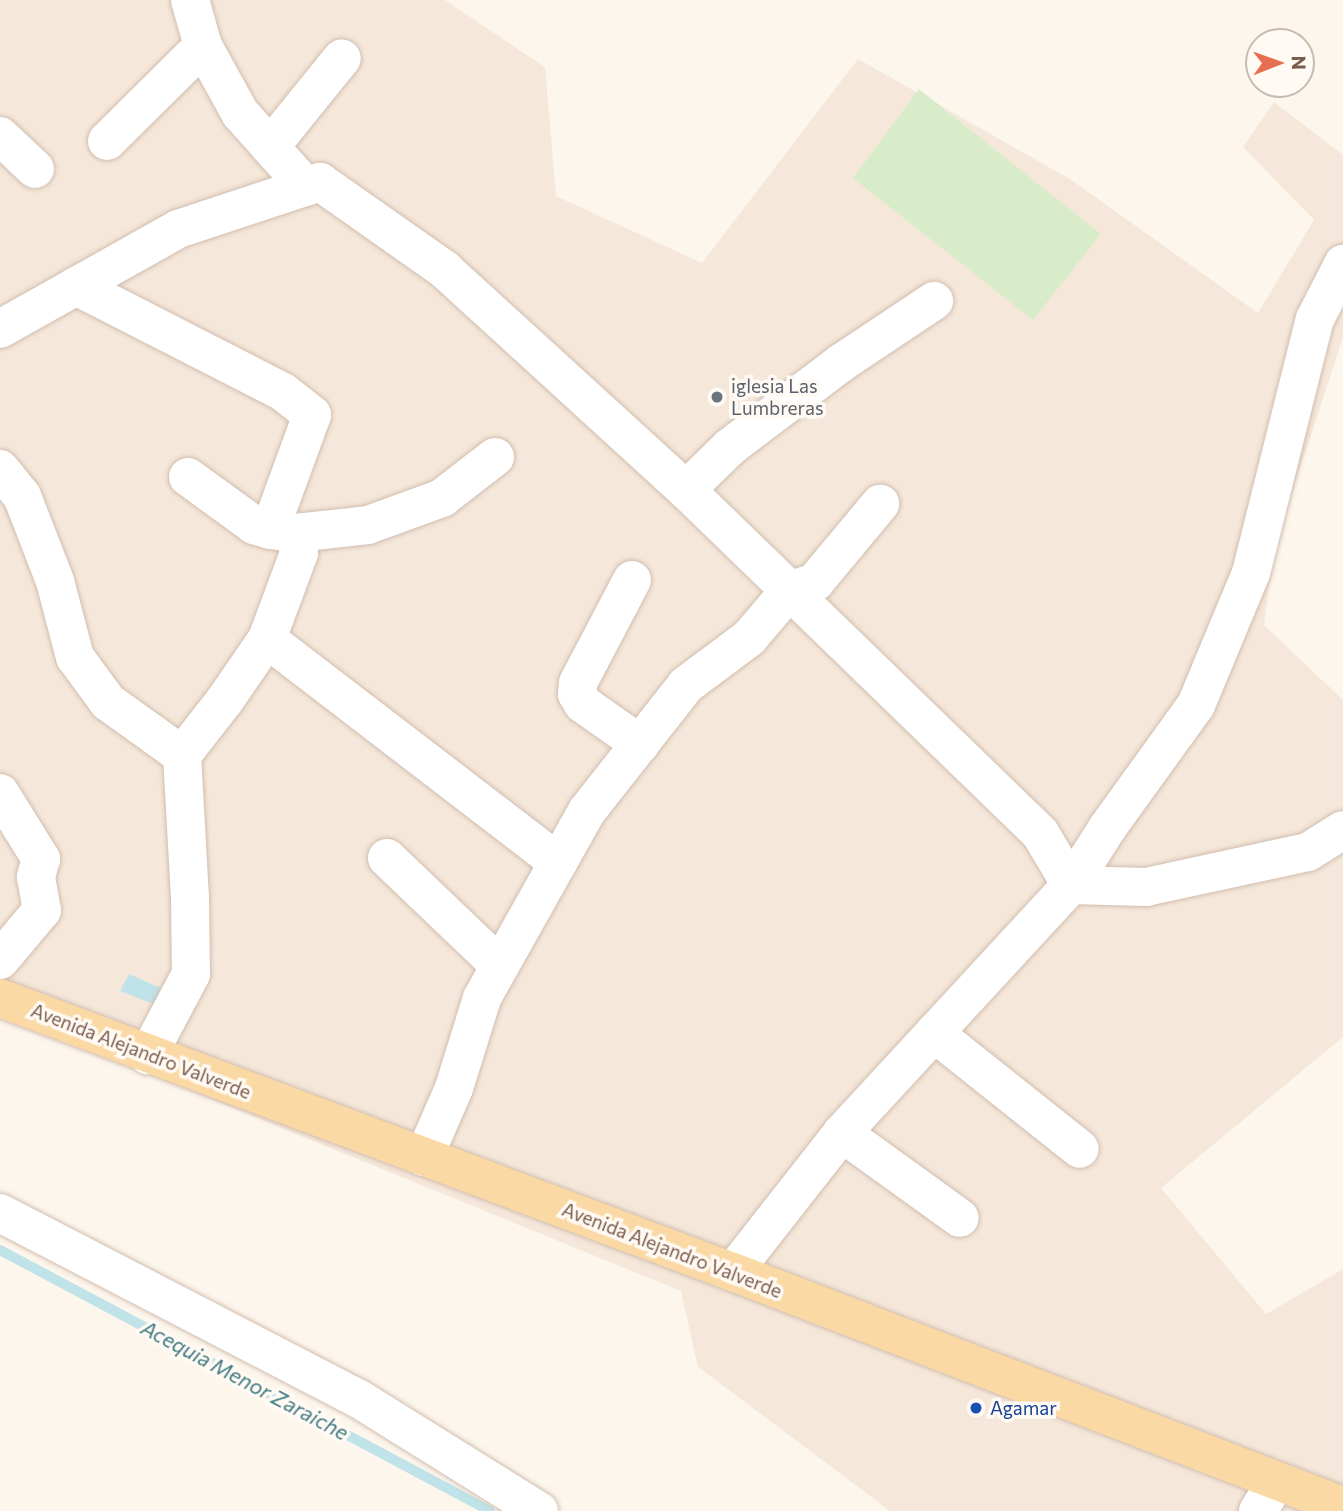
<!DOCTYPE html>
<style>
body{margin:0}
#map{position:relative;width:1343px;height:1511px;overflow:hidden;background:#fdf6ec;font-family:Commissioner,sans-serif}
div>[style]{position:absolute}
.residential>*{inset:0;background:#f5e8da}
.green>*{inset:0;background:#d8ecc9}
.water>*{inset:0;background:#bfe3e8}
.stream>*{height:10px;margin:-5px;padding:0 5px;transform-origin:5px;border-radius:5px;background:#bfe3e8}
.roads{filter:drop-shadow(0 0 2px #d1beb0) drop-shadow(0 0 2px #d1beb0)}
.minor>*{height:38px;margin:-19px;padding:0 19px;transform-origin:19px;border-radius:19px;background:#fff}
.major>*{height:38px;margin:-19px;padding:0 19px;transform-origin:19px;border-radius:19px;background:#fbd9a5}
.dots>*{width:19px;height:19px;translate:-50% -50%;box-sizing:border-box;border:4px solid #fffaf3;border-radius:50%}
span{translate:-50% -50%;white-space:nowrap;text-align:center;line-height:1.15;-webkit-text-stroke:7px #fffaf3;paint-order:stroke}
.worship-label{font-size:19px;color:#5b616d}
.left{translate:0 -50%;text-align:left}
.street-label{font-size:19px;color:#7a5c4d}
.transit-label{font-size:19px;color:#164399}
.water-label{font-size:21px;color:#437c86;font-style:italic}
.north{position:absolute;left:1245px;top:28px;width:70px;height:70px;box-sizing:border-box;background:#fffaf3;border:2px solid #cabbb1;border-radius:50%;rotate:89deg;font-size:19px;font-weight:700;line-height:28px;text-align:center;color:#7a5c4d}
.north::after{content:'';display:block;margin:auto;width:24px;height:32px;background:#e76f51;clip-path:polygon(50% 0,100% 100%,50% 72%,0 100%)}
</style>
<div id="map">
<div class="residential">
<div style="clip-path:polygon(0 0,445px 0,545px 67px,556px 196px,702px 263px,858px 59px,1070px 179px,1258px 313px,1314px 220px,1243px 147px,1274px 102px,1343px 155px,1343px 337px,1274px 549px,1264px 625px,1343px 700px,1343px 1037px,1161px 1188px,1266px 1314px,1343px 1269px,1343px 1511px,890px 1511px,698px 1367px,681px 1291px,0 1013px)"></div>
</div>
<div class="green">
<div style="clip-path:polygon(919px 89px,1101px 234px,1033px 320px,853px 178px)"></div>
</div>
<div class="water">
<div style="clip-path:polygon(129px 974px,163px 989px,156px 1005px,120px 991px)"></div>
</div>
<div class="stream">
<div style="left:0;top:1250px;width:555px;rotate:28.04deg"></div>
</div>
<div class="roads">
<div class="minor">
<div style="left:190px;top:0;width:48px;rotate:74.2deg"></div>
<div style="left:203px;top:46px;width:77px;rotate:61.1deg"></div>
<div style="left:240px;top:113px;width:99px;rotate:48.3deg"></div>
<div style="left:0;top:136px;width:48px;rotate:43.3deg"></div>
<div style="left:107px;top:141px;width:135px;rotate:-44.7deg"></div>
<div style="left:270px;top:147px;width:114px;rotate:-51deg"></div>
<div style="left:76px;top:286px;width:233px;rotate:27.1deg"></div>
<div style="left:283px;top:392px;width:37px;rotate:38deg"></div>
<div style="left:312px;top:415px;width:122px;rotate:110.1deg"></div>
<div style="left:270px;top:530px;width:26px;rotate:7deg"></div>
<div style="left:0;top:329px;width:204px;rotate:-29.3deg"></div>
<div style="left:178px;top:229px;width:150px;rotate:-18.3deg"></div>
<div style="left:320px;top:182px;width:153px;rotate:35.1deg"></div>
<div style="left:445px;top:270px;width:326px;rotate:42.4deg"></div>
<div style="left:686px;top:490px;width:493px;rotate:44.1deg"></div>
<div style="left:1040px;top:833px;width:61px;rotate:59.2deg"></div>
<div style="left:1071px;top:885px;width:69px;rotate:-57.5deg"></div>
<div style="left:1108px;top:827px;width:150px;rotate:-54.2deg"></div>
<div style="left:1196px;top:705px;width:143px;rotate:-67.4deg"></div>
<div style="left:1251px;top:573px;width:262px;rotate:-75.9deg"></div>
<div style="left:1315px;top:319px;width:62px;rotate:-63deg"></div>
<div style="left:0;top:469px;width:35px;rotate:51deg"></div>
<div style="left:22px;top:496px;width:91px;rotate:68.8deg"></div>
<div style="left:55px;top:581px;width:79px;rotate:75.3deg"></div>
<div style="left:75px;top:657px;width:56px;rotate:53.7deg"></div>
<div style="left:108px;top:702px;width:91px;rotate:35.6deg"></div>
<div style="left:182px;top:755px;width:142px;rotate:86.8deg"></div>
<div style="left:190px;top:897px;width:77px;rotate:89.3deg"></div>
<div style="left:191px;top:974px;width:92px;rotate:118deg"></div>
<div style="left:188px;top:477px;width:82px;rotate:36deg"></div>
<div style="left:254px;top:525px;width:17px;rotate:17deg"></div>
<div style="left:686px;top:490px;width:62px;rotate:-44.3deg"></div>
<div style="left:730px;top:447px;width:139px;rotate:-37.1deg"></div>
<div style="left:841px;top:363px;width:112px;rotate:-33.7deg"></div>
<div style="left:632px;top:580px;width:116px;rotate:117.7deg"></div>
<div style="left:578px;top:683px;width:11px;rotate:95deg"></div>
<div style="left:577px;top:694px;width:12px;rotate:59deg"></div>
<div style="left:583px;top:704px;width:70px;rotate:35.1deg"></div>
<div style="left:267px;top:639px;width:367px;rotate:37.5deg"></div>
<div style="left:182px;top:755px;width:70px;rotate:-52deg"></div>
<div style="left:225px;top:700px;width:74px;rotate:-55.5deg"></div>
<div style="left:267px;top:639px;width:92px;rotate:-69.6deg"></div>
<div style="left:299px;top:553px;width:20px;rotate:-99deg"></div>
<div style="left:296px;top:533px;width:72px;rotate:-6.3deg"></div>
<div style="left:368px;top:525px;width:79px;rotate:-20deg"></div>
<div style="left:442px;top:498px;width:67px;rotate:-37.7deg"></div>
<div style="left:0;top:793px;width:78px;rotate:58.2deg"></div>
<div style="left:41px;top:859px;width:19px;rotate:106deg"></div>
<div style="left:36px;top:877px;width:34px;rotate:80deg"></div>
<div style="left:42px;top:910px;width:65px;rotate:130deg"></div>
<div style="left:387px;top:858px;width:156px;rotate:43.7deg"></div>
<div style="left:934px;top:1033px;width:186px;rotate:38.5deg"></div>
<div style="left:842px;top:1133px;width:145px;rotate:35.8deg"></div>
<div style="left:424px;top:1157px;width:75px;rotate:-66.5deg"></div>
<div style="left:454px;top:1088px;width:94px;rotate:-72.7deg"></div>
<div style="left:482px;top:998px;width:214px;rotate:-60.7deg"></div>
<div style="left:587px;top:811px;width:160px;rotate:-51.8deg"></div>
<div style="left:686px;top:685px;width:79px;rotate:-36.7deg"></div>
<div style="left:749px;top:638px;width:62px;rotate:-49.6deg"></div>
<div style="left:789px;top:591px;width:28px;rotate:-19deg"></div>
<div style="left:815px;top:582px;width:102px;rotate:-50.2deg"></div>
<div style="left:0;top:1213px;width:404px;rotate:27.4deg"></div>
<div style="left:359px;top:1399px;width:212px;rotate:31.9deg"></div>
<div style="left:733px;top:1272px;width:177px;rotate:-51.9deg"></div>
<div style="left:842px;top:1133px;width:338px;rotate:-47.3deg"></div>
<div style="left:1071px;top:885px;width:75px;rotate:1.5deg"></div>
<div style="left:1146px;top:887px;width:166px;rotate:-12.2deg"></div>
<div style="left:1308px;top:852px;width:41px;rotate:-32.2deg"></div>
<div style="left:1258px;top:1511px;width:34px;rotate:-58deg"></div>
</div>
<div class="major">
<div style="left:0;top:998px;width:783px;rotate:20.5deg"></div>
<div style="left:733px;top:1272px;width:653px;rotate:20.99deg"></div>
</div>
</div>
<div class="dots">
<div style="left:717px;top:397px;background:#6b7280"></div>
<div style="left:976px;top:1408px;background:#1a4fb4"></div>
</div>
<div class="worship-label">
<span class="left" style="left:731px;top:397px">iglesia Las<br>Lumbreras</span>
</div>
<div class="street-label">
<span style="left:141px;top:1051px;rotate:21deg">Avenida Alejandro Valverde</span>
<span style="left:672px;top:1250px;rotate:21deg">Avenida Alejandro Valverde</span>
</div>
<div class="transit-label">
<span class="left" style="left:990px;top:1408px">Agamar</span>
</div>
<div class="water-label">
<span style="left:245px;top:1380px;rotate:28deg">Acequia Menor Zaraiche</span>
</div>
<div class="north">N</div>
</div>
